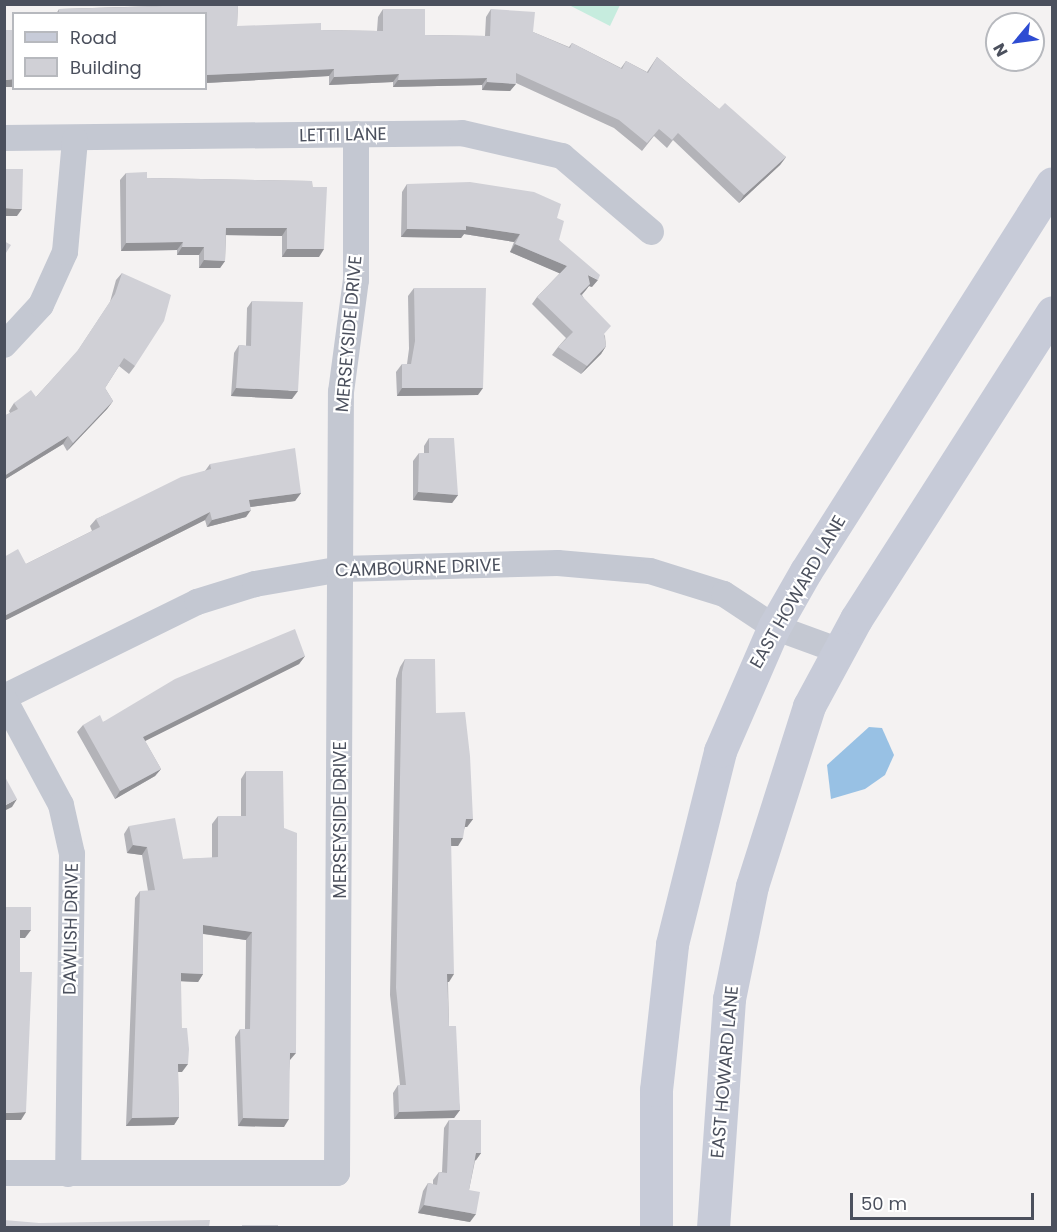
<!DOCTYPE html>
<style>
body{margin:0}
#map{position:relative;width:1057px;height:1232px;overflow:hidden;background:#f4f2f2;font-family:Poppins,sans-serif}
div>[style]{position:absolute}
.green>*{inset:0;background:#c6ecde}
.water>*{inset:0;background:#98c1e4}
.street>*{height:26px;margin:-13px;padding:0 13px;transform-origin:13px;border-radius:13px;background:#c4c8d2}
.secondary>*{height:33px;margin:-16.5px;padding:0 16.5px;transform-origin:16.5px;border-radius:16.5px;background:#c7cbd8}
.wall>*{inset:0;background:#b3b3b8}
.shaded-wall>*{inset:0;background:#929296}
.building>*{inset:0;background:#d0d0d6}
span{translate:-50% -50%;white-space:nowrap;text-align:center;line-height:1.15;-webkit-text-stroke:4.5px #fff;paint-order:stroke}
.street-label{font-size:18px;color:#4b505d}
.frame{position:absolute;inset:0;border:6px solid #4b505d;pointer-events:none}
.legend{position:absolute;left:12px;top:12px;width:195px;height:78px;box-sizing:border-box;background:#fff;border:2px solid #b7b9be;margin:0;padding:8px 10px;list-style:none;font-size:18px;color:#4b505d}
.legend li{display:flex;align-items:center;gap:12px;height:30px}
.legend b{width:30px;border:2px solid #b7b9be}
.north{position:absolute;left:985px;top:12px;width:60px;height:60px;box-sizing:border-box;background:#fff;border:2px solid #b7b9be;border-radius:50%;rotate:241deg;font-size:16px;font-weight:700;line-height:24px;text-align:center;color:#4b505d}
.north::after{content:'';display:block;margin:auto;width:21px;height:27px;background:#2e4cd2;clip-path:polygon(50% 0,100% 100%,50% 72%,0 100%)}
.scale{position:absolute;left:850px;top:1193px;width:184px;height:27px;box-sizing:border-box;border:3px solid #4b505d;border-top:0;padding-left:8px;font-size:18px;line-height:21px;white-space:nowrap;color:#4b505d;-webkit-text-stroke:4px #fff;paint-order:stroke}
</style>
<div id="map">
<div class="green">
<div style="clip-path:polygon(569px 5px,620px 5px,610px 26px)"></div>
</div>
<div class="water">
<div style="clip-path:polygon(869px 727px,882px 728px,894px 755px,885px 775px,865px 789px,831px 799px,827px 765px)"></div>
</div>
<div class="street">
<div style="left:4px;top:138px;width:458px;rotate:-0.6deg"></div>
<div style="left:462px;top:133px;width:103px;rotate:13deg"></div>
<div style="left:562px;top:156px;width:117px;rotate:40.5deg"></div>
<div style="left:4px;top:345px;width:54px;rotate:-47.2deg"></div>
<div style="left:41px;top:305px;width:58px;rotate:-65.6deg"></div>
<div style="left:65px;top:252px;width:113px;rotate:-84.9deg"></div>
<div style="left:4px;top:697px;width:215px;rotate:-26.2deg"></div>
<div style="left:197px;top:602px;width:61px;rotate:-17.2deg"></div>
<div style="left:255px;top:584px;width:88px;rotate:-9.8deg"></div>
<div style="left:342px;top:569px;width:216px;rotate:-1.6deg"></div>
<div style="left:558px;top:563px;width:92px;rotate:5deg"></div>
<div style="left:650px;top:571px;width:77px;rotate:17.3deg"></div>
<div style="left:724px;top:594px;width:60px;rotate:33.4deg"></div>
<div style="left:774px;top:627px;width:70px;rotate:20deg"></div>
<div style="left:4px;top:699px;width:120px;rotate:61.7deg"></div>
<div style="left:61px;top:805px;width:50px;rotate:77.3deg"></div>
<div style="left:72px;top:854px;width:320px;rotate:90.7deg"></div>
<div style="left:4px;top:1173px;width:333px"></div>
<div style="left:337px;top:1173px;width:781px;rotate:-89.71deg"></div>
<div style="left:341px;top:392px;width:113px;rotate:-82.4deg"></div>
<div style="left:356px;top:280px;width:146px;rotate:-90deg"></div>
</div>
<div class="secondary">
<div style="left:656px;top:1228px;width:138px;rotate:-90deg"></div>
<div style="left:656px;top:1090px;width:147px;rotate:-83.7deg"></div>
<div style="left:672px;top:944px;width:199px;rotate:-76deg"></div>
<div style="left:720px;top:751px;width:135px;rotate:-66.5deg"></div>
<div style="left:774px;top:627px;width:64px;rotate:-60.3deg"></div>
<div style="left:806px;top:571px;width:459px;rotate:-57.6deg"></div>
<div style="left:713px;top:1228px;width:230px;rotate:-86deg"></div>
<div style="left:729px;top:999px;width:115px;rotate:-78.5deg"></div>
<div style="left:752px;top:886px;width:189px;rotate:-72.4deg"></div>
<div style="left:809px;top:706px;width:99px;rotate:-61.6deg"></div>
<div style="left:856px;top:619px;width:364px;rotate:-57.4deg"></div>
</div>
<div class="wall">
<div style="clip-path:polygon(157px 4px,238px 4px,237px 26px,321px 30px,377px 31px,378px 17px,383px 9px,425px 35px,485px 36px,486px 17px,491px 9px,533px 32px,569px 47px,572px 43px,621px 68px,626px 61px,647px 72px,657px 57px,719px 109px,786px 157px,780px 165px,739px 203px,673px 140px,667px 148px,654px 136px,642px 151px,614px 128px,516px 83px,510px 91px,482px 90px,482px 85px,393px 87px,393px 82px,329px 85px,329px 76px,206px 83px,206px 14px,56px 14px,59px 9px,157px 6px)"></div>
<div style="clip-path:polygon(126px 173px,147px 178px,312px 181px,319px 257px,282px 257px,282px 236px,226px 235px,225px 261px,220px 268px,199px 268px,199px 255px,177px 255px,177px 250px,121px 251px,120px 180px)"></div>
<div style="clip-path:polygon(407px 184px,557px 218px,559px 240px,592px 287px,589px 286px,582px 295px,605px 336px,606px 346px,601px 354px,581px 374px,552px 355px,558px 347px,566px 338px,532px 304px,537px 297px,560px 273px,510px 252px,514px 242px,464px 234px,461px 238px,401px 237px,402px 192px)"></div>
<div style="clip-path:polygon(122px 273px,135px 366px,129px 374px,119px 366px,105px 388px,113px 401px,107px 409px,67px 451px,63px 444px,4px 480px,4px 416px,10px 413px,9px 411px,14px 403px,36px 397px,77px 352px,110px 302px,116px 280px)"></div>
<div style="clip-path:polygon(414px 288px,478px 395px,397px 396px,396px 372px,402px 364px,407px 364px,409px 349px,408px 296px)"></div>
<div style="clip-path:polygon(252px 301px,292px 399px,231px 396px,234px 353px,239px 345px,246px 346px,247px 308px)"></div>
<div style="clip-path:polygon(429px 438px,458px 495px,452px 503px,413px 500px,413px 461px,419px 453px,424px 453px,424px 446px)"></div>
<div style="clip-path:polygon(210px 464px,301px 493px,295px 501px,250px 507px,246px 517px,207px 527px,205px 520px,4px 621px,4px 557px,26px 564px,92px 531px,90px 526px,96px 519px,205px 471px)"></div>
<div style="clip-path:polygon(305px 656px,299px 664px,145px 741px,161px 769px,155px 776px,115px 799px,77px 732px,83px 725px,103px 722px)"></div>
<div style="clip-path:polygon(405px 659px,436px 713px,473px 819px,467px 827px,465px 827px,458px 846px,451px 846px,449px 982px,448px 982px,449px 1026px,460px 1110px,454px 1118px,394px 1119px,393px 1093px,398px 1085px,400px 1085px,390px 995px,396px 679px,400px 667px)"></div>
<div style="clip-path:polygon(246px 771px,284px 828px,290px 1060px,284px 1127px,238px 1126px,235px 1037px,240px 1029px,245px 1029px,246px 940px,203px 934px,203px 974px,198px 982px,181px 981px,182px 1072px,178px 1072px,179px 1117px,174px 1125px,126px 1126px,135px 898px,140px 891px,148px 891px,142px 855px,127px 853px,124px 834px,129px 826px,183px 859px,212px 858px,212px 824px,218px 816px,241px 816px,241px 779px)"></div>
<div style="clip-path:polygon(449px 1120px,481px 1153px,476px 1160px,475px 1161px,469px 1190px,470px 1222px,418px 1213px,423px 1191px,428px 1183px,433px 1184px,433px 1180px,439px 1172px,442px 1172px,444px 1128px)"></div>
</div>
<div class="shaded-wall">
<div style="clip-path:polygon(334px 69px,329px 76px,206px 83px,206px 75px)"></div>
<div style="clip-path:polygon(399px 74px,393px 82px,329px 85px,334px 77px)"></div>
<div style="clip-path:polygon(487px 78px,482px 85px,393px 87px,398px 80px)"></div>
<div style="clip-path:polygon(14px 79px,14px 87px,4px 87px,4px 80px)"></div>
<div style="clip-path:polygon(487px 82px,516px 84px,510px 91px,482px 90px)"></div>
<div style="clip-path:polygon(786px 157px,780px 165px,739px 203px,744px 195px)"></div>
<div style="clip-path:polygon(4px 208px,22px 209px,17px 216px,4px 216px)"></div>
<div style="clip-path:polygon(466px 226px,520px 234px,514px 242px,464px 234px,461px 238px,401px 237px,407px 229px)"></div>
<div style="clip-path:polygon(226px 228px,287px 228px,282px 236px,220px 235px)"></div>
<div style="clip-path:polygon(183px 242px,177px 250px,121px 251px,126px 243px)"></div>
<div style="clip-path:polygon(515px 244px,567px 266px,561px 274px,510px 252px)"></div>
<div style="clip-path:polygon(182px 247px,204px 247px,199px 255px,177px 255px)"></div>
<div style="clip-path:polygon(287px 249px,324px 249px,319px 257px,282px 257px)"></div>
<div style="clip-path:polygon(204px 260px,225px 261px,220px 268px,199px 268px)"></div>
<div style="clip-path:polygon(588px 275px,598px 280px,592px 287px,589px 286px,585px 291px,575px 301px)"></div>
<div style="clip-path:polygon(606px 346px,601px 354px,581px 374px,587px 366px)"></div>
<div style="clip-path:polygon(236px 388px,298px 391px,292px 399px,231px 396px)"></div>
<div style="clip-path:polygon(402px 388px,483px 388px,478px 395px,397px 396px)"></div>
<div style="clip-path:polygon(113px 401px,107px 409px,67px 451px,73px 443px)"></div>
<div style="clip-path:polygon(68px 436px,63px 444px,4px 480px,4px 476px)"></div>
<div style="clip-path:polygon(418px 492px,458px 495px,452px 503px,413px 500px)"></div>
<div style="clip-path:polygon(301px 493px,295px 501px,243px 508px,249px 500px)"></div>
<div style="clip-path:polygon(251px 510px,246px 517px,207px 527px,212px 520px)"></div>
<div style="clip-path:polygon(210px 512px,205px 520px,4px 621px,4px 616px)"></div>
<div style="clip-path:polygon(305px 656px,299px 664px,137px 745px,143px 737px)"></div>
<div style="clip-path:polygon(161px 769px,155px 776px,115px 799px,120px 791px)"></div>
<div style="clip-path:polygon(17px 799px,12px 807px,4px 811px,4px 806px)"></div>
<div style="clip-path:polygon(466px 819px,473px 819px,467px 827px,461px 827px)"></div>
<div style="clip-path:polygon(451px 838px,463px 838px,458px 846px,445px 846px)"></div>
<div style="clip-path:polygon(133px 845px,147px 847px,142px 855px,127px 853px)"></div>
<div style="clip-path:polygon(203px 925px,252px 932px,246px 940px,198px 933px)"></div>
<div style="clip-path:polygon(20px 930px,31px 930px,25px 938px,15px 938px)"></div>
<div style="clip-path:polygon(181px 973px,203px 974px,198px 982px,175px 981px)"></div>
<div style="clip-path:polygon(447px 974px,454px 974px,449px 982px,442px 982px)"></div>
<div style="clip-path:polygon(290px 1053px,296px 1053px,290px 1060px,284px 1060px)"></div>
<div style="clip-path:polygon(178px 1064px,188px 1064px,182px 1072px,173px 1072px)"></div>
<div style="clip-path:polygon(460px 1110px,454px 1118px,394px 1119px,399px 1112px)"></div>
<div style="clip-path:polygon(26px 1112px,21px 1120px,4px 1120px,4px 1113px)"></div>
<div style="clip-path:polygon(179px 1117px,174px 1125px,126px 1126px,132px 1118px)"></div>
<div style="clip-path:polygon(243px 1118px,289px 1119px,284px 1127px,238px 1126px)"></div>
<div style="clip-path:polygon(476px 1153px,481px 1153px,476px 1160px,471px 1161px)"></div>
<div style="clip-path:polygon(424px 1205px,476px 1214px,470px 1222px,418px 1213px)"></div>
</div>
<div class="building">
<div style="clip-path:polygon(163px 4px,238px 4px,237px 26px,321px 23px,321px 30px,383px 31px,383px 9px,425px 9px,425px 35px,490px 36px,491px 9px,535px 12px,533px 32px,570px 48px,572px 43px,622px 69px,626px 61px,648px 73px,657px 57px,719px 109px,725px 103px,786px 157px,744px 195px,678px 133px,672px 140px,659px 129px,647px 143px,619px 120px,516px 73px,516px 84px,487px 82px,487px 78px,398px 80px,399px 74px,334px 77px,334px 69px,206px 75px,206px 14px,59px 14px,59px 9px,163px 6px)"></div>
<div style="clip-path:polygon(4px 30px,14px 30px,14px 79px,4px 80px)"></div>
<div style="clip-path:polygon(4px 169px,23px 169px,22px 209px,4px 208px)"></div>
<div style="clip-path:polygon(147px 172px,147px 178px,312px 181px,312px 187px,327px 187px,324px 249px,287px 249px,287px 228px,226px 228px,225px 261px,204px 260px,204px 247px,182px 247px,183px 242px,126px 243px,126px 173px)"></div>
<div style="clip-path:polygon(470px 182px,534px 192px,561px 204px,557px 218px,564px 221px,559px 240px,600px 275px,598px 280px,588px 275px,590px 284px,580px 294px,611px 326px,604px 334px,606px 346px,587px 366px,558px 347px,573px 332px,537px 297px,567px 266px,515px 244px,520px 234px,466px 226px,466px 230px,407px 229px,407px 184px)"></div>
<div style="clip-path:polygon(4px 241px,11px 245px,4px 256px)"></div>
<div style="clip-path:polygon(122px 273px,171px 295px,164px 321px,135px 366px,124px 358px,105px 388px,113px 401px,73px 443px,68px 436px,4px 476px,4px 416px,18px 409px,14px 403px,31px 390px,36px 397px,78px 350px,115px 294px)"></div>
<div style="clip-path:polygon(414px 288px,486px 288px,483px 388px,402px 388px,402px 364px,411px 364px,415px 341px)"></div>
<div style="clip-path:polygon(252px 301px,303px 302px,298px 391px,236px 388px,239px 345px,251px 346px)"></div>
<div style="clip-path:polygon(429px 438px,454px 438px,458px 495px,418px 492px,419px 453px,429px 453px)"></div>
<div style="clip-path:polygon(295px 448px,301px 493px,249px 500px,251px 510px,212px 520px,210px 512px,4px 616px,4px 557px,18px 549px,26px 564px,100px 527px,96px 519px,181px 477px,211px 469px,210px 464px)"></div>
<div style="clip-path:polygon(295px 629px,305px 656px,143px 737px,161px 769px,120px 791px,83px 725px,100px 715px,103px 722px,175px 679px)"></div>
<div style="clip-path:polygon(405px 659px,435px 659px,436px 713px,465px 712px,470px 756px,473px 819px,466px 819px,463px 838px,451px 838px,454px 974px,447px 974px,449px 1026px,456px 1026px,460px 1110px,399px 1112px,398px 1085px,406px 1085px,396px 988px,402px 672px)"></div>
<div style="clip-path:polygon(246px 771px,283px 771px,284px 828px,297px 833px,296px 1053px,290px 1053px,289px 1119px,243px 1118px,240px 1029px,250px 1029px,252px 932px,203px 925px,203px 974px,181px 973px,181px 1028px,187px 1028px,189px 1049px,188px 1064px,178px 1064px,179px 1117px,132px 1118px,140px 891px,155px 890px,147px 847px,133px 845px,129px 826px,175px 818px,183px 859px,218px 857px,218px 816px,246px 816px)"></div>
<div style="clip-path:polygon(4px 775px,17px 799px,4px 806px)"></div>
<div style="clip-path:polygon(4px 907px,31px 907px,31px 930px,20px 930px,20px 972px,32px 972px,26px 1112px,4px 1113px)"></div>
<div style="clip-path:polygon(449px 1120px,481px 1120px,481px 1153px,476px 1153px,469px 1190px,480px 1192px,476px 1214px,424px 1205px,428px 1183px,437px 1185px,439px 1172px,447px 1173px)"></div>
<div style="clip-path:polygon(4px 1220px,39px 1223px,210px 1220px,209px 1227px,4px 1227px)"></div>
<div style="clip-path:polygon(242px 1225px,278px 1225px,278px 1227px,242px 1227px)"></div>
</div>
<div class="street-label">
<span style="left:343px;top:135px;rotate:-1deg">LETTI LANE</span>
<span style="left:349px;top:334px;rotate:-85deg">MERSEYSIDE DRIVE</span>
<span style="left:418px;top:568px;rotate:-2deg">CAMBOURNE DRIVE</span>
<span style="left:798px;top:592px;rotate:-60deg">EAST HOWARD LANE</span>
<span style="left:340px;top:820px;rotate:-90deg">MERSEYSIDE DRIVE</span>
<span style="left:71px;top:929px;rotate:-89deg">DAWLISH DRIVE</span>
<span style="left:725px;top:1072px;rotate:-85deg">EAST HOWARD LANE</span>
</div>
<div class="frame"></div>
<ul class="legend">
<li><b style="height:8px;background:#c7cbd8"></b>Road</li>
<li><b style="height:16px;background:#d0d0d6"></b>Building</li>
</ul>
<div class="north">N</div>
<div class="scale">50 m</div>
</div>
